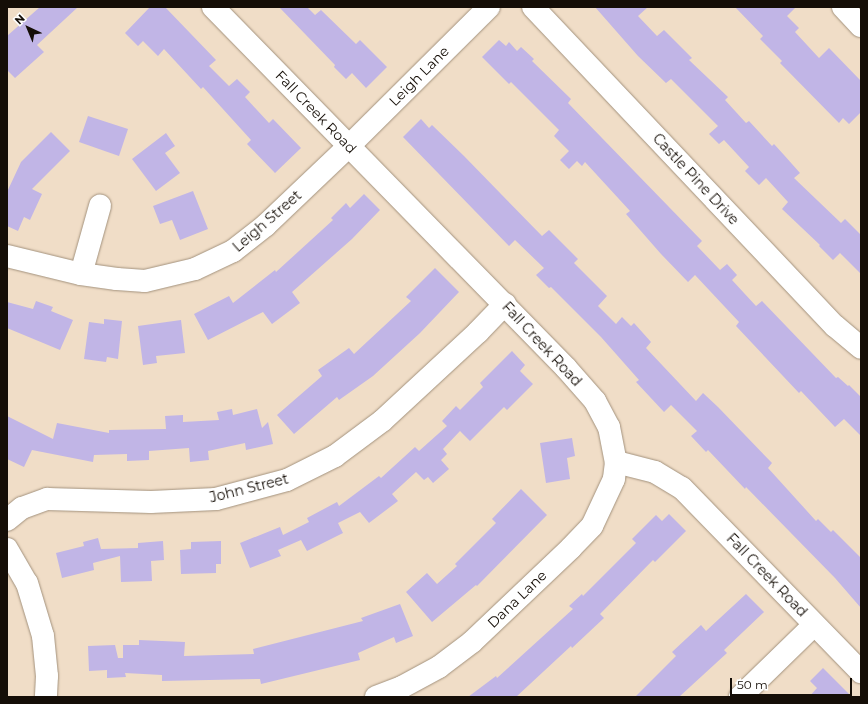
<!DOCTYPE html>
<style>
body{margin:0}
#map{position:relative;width:868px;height:704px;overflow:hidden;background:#f0ddc7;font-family:Montserrat,sans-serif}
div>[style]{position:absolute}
.building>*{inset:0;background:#c1b5e6}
.roads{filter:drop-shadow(0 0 1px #a3927d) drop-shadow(0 0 1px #a3927d)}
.minor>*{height:22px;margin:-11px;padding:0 11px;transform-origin:11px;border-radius:11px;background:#fff}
span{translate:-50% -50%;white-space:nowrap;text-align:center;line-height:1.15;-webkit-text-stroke:3px #fff;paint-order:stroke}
.street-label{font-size:14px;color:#150e07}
.frame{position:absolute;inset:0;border:8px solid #150e07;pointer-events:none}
.north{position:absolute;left:8px;top:8px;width:40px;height:40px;-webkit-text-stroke:3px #fff;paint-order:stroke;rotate:316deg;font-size:11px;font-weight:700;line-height:16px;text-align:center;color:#150e07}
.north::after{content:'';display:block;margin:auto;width:14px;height:18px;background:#150e07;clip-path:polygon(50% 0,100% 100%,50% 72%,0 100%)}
.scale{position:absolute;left:730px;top:678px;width:122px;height:18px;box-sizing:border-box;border:2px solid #150e07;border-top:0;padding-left:5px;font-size:12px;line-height:14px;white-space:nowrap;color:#150e07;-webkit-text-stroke:3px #fff;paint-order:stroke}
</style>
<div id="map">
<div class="building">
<div style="clip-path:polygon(40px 7px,78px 7px,37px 45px,44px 52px,15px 78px,7px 70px,7px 36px)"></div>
<div style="clip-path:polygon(150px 7px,165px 7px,216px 60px,209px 66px,229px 86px,237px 79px,250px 92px,245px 97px,269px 123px,273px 119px,301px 148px,275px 173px,247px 144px,251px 140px,203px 87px,201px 89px,164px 49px,158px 56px,143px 41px,138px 46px,125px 33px)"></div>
<div style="clip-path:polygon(279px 7px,307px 7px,315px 15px,321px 10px,356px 44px,360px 40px,387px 67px,366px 88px,352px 73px,346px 79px,334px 67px,335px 65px)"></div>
<div style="clip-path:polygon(595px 7px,648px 7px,638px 16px,657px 36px,664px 30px,692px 58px,689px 60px,728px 97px,725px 100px,746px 123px,749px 121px,772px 146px,774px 144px,784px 155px,800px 173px,794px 178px,841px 223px,845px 219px,861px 235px,861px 274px,840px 253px,833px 260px,819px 246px,820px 245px,782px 209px,788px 202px,766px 178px,759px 185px,745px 171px,749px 167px,724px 140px,719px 144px,709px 134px,718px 126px,671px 79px,666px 83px,638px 56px)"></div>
<div style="clip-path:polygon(735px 7px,796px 7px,787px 16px,799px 28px,795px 32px,819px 58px,829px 48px,861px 81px,861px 112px,849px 124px,843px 118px,839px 123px,780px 63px,782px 61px,760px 39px,763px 36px)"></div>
<div style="clip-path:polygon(499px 40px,506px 46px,509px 42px,517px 51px,521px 47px,534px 59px,532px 61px,571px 99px,568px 103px,702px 241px,697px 246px,720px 270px,727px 264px,737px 275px,732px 280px,756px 306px,762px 301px,836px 378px,838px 377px,848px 386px,849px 385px,861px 397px,861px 436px,844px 419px,835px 427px,801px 391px,799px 393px,736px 326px,739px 322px,695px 275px,688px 282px,661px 254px,626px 214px,630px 211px,585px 162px,582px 166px,577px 161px,569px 169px,560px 160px,569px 151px,554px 136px,559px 130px,511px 82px,509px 84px,482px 57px)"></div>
<div style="clip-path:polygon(88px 116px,128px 129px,119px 156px,79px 142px)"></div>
<div style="clip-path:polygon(421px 119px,429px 128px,432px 125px,464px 156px,542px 236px,549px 230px,578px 259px,574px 263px,607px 296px,598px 306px,616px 324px,622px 317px,631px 326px,634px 323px,651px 342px,646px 348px,696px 401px,703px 393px,718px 407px,772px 463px,768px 468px,816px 521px,818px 519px,831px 532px,833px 530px,861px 558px,861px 608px,835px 578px,746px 487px,745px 489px,708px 450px,706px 452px,691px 436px,697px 431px,671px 405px,664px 412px,636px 382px,639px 380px,601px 337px,551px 287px,549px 288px,536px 275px,544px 268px,515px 240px,509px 246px,403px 137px)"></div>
<div style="clip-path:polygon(51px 132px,70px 151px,32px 189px,42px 194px,30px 220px,24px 217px,18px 231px,7px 226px,7px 192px,21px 162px)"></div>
<div style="clip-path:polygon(166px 133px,175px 146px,165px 153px,180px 173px,156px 191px,132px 159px)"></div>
<div style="clip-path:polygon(193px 191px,208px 229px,180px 240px,172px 220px,160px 224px,153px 206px)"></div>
<div style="clip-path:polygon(364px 194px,380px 210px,352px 239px,292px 292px,300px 303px,272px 324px,263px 312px,208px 340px,194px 314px,229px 296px,233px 303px,275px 270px,276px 272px,333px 220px,331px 218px,346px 203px,350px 208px)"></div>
<div style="clip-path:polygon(435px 268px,459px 292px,420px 333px,373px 376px,339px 400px,337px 397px,294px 434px,277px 415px,322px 376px,318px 370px,349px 348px,354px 354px,411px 301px,406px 297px)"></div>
<div style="clip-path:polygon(36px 301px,53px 307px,51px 311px,73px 320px,60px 350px,7px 328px,7px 302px,33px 309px)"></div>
<div style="clip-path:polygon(104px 319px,122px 321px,118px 359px,107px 357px,106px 362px,84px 359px,89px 322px,104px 324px)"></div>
<div style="clip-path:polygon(181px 320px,185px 353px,156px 356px,157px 363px,143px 365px,138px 326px)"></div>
<div style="clip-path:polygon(512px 351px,525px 365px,520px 371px,533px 384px,507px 410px,504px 407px,470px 441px,460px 431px,443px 449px,447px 454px,441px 460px,449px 469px,433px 483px,428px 477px,424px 480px,416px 472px,392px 494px,398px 501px,369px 523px,360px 512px,338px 523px,343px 533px,307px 551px,301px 540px,278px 550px,281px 556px,250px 568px,240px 543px,280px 527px,283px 535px,309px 522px,307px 518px,337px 502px,339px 506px,379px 476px,381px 478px,415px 447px,419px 451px,447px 426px,442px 421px,456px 406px,460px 410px,483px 387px,480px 383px)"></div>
<div style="clip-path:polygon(232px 409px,233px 415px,257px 409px,262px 428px,268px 422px,273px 444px,246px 450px,245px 443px,208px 451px,209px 460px,190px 462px,189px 448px,149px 451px,149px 460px,127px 461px,127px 454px,94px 455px,93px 462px,32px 450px,24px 467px,7px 459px,7px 416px,53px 439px,57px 423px,109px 433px,109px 430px,166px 429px,165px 416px,183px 415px,183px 422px,219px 420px,217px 412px)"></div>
<div style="clip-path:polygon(572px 438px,575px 456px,567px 458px,570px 479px,546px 483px,540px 443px)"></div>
<div style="clip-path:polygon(521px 489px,547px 515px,477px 586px,476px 585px,432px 622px,406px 592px,427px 573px,437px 584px,457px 566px,455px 564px,496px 523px,492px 519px)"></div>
<div style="clip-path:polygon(669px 514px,686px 531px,655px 562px,653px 560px,600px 614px,604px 618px,572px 648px,571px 646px,516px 697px,468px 697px,496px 676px,497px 678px,573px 609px,569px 606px,582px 594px,583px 596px,636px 543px,632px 539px,656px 515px,662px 521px)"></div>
<div style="clip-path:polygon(98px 538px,101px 549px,138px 548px,138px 543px,163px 541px,164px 560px,151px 561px,152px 581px,121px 582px,120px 556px,93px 563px,94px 570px,62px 578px,56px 553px,84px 546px,83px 542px)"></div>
<div style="clip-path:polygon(221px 541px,221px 564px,216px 564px,216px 573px,181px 574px,180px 550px,191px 549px,191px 542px)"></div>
<div style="clip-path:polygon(746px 594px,764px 612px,724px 650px,727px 653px,679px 697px,635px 697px,676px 656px,672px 652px,701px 625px,706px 631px)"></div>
<div style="clip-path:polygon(400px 604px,413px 636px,396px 643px,394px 637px,358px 653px,360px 660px,261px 684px,260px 679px,162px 681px,162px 675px,125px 673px,126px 677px,107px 678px,107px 670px,89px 671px,88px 646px,115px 645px,118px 658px,123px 658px,123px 645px,139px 645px,139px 640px,185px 642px,184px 656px,254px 654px,253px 649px,363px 621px,361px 618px)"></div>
<div style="clip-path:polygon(823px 668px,852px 697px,809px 697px,817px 688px,810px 681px)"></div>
</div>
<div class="roads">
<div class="minor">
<div style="left:213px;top:7px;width:505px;rotate:45.64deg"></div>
<div style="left:566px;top:368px;width:44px;rotate:48.7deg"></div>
<div style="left:595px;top:401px;width:30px;rotate:62deg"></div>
<div style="left:609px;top:427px;width:36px;rotate:79deg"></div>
<div style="left:616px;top:462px;width:17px;rotate:97deg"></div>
<div style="left:614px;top:479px;width:52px;rotate:115.1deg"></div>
<div style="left:592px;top:526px;width:30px;rotate:134deg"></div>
<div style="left:571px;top:548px;width:137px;rotate:136.5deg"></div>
<div style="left:472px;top:642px;width:41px;rotate:142.9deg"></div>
<div style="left:439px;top:667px;width:42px;rotate:151.6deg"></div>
<div style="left:402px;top:687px;width:28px;rotate:159deg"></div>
<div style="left:533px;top:7px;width:439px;rotate:46.6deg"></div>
<div style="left:835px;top:326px;width:34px;rotate:40deg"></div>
<div style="left:843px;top:7px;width:26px;rotate:47deg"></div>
<div style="left:7px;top:256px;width:76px;rotate:13.7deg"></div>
<div style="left:81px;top:274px;width:36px;rotate:8deg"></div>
<div style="left:117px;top:279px;width:28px;rotate:4deg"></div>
<div style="left:145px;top:281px;width:51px;rotate:-13.5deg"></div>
<div style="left:195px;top:269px;width:42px;rotate:-25.3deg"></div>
<div style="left:233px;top:251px;width:42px;rotate:-38.2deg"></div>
<div style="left:266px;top:225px;width:115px;rotate:-43.6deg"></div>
<div style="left:349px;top:146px;width:197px;rotate:-44.8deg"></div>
<div style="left:81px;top:274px;width:71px;rotate:-74.4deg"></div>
<div style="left:616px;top:462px;width:40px;rotate:14.4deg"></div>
<div style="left:655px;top:472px;width:31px;rotate:31deg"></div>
<div style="left:682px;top:488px;width:257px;rotate:45.8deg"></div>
<div style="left:7px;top:520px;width:19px;rotate:-39deg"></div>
<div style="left:22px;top:508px;width:27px;rotate:-20deg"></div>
<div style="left:47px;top:499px;width:104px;rotate:1.7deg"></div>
<div style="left:151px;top:502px;width:65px;rotate:-2.6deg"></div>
<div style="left:216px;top:499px;width:73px;rotate:-15deg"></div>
<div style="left:287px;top:480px;width:54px;rotate:-26.6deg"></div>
<div style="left:335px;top:456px;width:59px;rotate:-36.7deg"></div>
<div style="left:382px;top:421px;width:131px;rotate:-42.8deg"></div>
<div style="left:478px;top:332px;width:39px;rotate:-46deg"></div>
<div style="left:7px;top:549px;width:39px;rotate:60deg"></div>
<div style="left:27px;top:583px;width:55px;rotate:73.2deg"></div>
<div style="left:43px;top:636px;width:40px;rotate:84.3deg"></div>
<div style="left:47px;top:676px;width:21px;rotate:93deg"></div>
<div style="left:740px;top:697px;width:103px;rotate:-44.2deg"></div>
</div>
</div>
<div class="street-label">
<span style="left:419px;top:76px;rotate:-45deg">Leigh Lane</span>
<span style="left:316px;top:112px;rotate:46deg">Fall Creek Road</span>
<span style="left:696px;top:179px;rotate:47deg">Castle Pine Drive</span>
<span style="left:267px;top:221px;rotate:-41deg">Leigh Street</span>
<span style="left:542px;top:344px;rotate:47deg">Fall Creek Road</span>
<span style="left:249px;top:488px;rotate:-14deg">John Street</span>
<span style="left:767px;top:575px;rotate:46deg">Fall Creek Road</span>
<span style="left:517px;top:599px;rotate:-44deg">Dana Lane</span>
</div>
<div class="frame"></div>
<div class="north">N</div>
<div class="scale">50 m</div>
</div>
